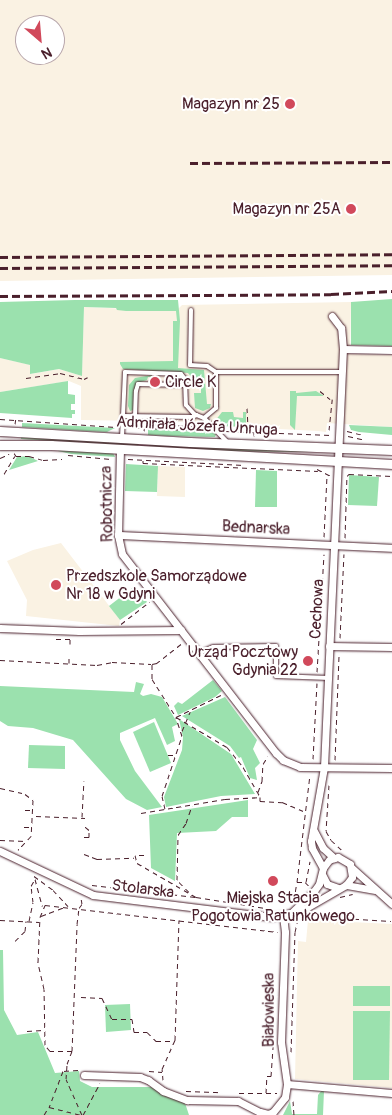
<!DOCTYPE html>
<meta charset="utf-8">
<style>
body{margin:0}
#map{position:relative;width:392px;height:1115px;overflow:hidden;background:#fff;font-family:Pangolin,sans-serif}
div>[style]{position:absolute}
.built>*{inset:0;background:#faf2e3}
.green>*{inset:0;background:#9be1ae}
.path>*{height:1px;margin-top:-0.5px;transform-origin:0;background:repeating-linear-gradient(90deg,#4a1f2b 0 5px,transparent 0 9px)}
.roads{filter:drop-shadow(0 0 1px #4a1f2b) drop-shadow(0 0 1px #4a1f2b)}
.service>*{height:4px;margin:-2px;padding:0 2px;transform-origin:2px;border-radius:2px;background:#fff}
.minor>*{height:7px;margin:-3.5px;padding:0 3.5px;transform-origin:3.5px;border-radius:3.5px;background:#fff}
.tertiary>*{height:9px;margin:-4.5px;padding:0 4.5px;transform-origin:4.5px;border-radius:4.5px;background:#fff}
.rail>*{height:2.5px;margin-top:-1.25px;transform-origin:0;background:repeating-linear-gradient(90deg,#4a1f2b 0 8px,transparent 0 12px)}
.dots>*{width:14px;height:14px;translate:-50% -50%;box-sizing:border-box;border:2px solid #fff;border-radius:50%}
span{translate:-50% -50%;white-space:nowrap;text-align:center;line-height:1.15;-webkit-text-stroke:4px #fff;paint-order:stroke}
.poi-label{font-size:16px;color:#4a1f2b}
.right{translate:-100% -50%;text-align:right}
.left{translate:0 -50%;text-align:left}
.street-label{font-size:16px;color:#4a1f2b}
.north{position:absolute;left:15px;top:15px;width:50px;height:50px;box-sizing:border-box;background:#fff;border:1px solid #b7a5aa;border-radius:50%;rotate:153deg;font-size:14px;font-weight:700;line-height:20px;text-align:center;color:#4a1f2b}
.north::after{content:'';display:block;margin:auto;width:18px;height:22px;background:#d1495b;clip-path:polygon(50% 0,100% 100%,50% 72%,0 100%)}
</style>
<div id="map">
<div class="built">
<div style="clip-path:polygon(evenodd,0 0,392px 0,392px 275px,0 281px,0 0,25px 25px,55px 25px,55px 55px,25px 55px,25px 25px)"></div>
<div style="clip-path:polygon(351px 302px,350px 354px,392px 355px,392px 427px,327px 423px,326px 432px,318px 431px,219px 426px,204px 422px,81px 420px,81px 386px,69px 381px,0 392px,0 358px,31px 365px,31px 374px,59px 369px,82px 376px,84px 307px,176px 311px,182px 305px)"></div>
<div style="clip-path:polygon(158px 466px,185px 467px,185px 497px,157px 496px)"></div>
<div style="clip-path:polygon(61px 543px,120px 620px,119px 626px,26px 616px,27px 600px,7px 561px,33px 550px)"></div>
<div style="clip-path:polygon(308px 920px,392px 924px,392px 1088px,295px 1079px,298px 941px,306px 942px)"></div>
</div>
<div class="green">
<div style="clip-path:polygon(392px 299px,392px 346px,351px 345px,351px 302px)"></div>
<div style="clip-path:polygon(75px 300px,178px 300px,180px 321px,178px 368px,204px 370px,207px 404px,211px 404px,210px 408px,203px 411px,195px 408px,194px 393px,201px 393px,201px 381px,193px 379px,188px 373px,123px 369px,120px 364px,120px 362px,173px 361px,173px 321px,177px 321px,176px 311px,126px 311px,117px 310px,116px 308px,84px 307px,82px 376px,59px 369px,30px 374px,30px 365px,0 358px,0 302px)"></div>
<div style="clip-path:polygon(152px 375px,152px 377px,148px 377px,147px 380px,137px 383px,133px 410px,130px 411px,128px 406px,129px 385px,135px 378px)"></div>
<div style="clip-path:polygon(68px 381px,68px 394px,75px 395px,75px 404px,71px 404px,71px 410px,75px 410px,75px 414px,72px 414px,72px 418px,0 413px,0 392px)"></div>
<div style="clip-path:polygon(290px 391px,296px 391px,296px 393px,316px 391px,324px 396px,297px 396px,295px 430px,290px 425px)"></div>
<div style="clip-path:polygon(222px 412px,233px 412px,234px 417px,243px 418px,243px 412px,246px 412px,246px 427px,219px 426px,215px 421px)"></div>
<div style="clip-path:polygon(22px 423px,115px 428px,107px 432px,86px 431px,22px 427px)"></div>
<div style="clip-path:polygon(349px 425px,392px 427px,392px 435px,359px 432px,351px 430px)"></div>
<div style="clip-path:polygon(148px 429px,215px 433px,216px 434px,215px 437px,168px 436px,148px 435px)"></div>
<div style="clip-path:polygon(21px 436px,139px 443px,138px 446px,21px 439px)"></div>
<div style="clip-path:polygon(150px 444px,308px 449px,308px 452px,220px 451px,149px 447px)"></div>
<div style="clip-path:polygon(59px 449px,110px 453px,113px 453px,115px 457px,71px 454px,58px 451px)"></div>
<div style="clip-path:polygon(28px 456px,38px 461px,9px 470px,17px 457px)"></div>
<div style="clip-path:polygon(126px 464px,158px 466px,157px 492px,125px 491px)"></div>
<div style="clip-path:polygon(256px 470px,277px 471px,277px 507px,255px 507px)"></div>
<div style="clip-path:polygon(349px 475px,379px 477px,377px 506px,348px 505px)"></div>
<div style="clip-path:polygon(135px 586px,147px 602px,120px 620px,109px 606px)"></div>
<div style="clip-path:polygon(213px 680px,222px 691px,215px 697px,178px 715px,174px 706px,178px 702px,182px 704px)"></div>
<div style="clip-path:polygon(136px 682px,144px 684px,140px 694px,143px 696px,151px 694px,162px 697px,178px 724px,172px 727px,175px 741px,167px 745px,155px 718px,120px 733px,120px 740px,135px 771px,162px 807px,147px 810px,126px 799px,73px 740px,33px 728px,8px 726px,0 721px,0 686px,134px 692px)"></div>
<div style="clip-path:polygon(225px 697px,257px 740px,253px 749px,260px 763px,255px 768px,257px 780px,250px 778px,241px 757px,239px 758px,230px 746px,182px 716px)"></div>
<div style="clip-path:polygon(179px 719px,231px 754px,255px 794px,221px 796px,166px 807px,164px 797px,182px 750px,183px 737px)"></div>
<div style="clip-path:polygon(154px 722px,171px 763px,150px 772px,133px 732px)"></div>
<div style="clip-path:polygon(29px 745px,65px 746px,65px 769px,28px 768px)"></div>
<div style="clip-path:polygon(248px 800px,248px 817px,232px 817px,216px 831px,177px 833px,175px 881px,151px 868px,149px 815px)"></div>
<div style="clip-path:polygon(0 950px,3px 950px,4px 1010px,17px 1035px,38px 1032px,55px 1073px,79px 1071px,80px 1081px,92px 1087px,151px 1087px,185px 1103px,189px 1115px,0 1115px)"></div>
<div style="clip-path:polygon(353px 986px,390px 986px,390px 1006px,353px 1006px)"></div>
<div style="clip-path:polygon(130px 1004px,131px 1030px,106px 1032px,105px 1005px)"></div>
<div style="clip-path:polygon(353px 1011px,390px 1011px,389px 1080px,353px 1080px)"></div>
<div style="clip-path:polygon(322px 1090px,324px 1091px,323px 1115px,283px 1115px,290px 1101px,292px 1114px,317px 1114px,318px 1095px)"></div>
</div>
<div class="path">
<div style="left:26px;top:378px;width:34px;rotate:-8deg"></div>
<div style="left:60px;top:373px;width:25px;rotate:14deg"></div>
<div style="left:84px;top:379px;width:4px;rotate:-27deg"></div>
<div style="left:320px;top:391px;width:13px;rotate:39deg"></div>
<div style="left:247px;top:408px;width:21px;rotate:87deg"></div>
<div style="left:0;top:419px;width:116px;rotate:3.9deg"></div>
<div style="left:151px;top:422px;width:2px;rotate:90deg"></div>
<div style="left:151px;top:424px;width:53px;rotate:3.2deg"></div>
<div style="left:129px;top:423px;width:21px;rotate:3deg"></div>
<div style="left:15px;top:424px;width:7px;rotate:-82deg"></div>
<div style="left:128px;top:427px;width:78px;rotate:2.9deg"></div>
<div style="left:329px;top:430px;width:31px;rotate:-84deg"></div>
<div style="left:144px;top:431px;width:7px;rotate:-82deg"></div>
<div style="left:225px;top:431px;width:106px;rotate:2.2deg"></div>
<div style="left:347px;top:431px;width:16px;rotate:14deg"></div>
<div style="left:254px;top:436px;width:7px;rotate:-90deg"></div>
<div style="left:348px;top:436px;width:18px;rotate:13deg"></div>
<div style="left:14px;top:453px;width:4px;rotate:56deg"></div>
<div style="left:16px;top:456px;width:13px"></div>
<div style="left:29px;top:456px;width:15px;rotate:16deg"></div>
<div style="left:43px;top:460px;width:19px;rotate:-3deg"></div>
<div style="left:68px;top:455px;width:43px;rotate:5.3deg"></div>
<div style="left:0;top:458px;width:10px;rotate:-24deg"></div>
<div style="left:128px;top:459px;width:116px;rotate:3deg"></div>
<div style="left:143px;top:460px;width:3px;rotate:90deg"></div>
<div style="left:143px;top:463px;width:175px;rotate:2.6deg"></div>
<div style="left:317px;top:469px;width:16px;rotate:27deg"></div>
<div style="left:4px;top:474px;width:21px;rotate:-59deg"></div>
<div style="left:347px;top:476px;width:3px;rotate:-45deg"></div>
<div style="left:349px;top:474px;width:43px;rotate:2.7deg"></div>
<div style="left:324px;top:537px;width:62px;rotate:-87.2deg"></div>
<div style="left:345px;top:538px;width:62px;rotate:-88.2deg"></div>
<div style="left:121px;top:624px;width:36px;rotate:-38deg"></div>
<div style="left:340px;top:638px;width:84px;rotate:-87.3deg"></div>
<div style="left:56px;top:639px;width:14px"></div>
<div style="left:70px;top:644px;width:5px;rotate:-90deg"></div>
<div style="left:181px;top:644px;width:31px;rotate:142deg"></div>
<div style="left:157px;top:663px;width:5px;rotate:169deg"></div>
<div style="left:152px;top:664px;width:15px;rotate:90deg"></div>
<div style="left:152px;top:679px;width:45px;rotate:57.7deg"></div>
<div style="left:176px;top:717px;width:59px;rotate:30.5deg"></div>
<div style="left:227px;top:747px;width:26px;rotate:51deg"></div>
<div style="left:243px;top:767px;width:34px;rotate:60deg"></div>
<div style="left:260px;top:797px;width:4px;rotate:90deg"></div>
<div style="left:260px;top:801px;width:22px;rotate:3deg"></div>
<div style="left:282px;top:802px;width:25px;rotate:23deg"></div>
<div style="left:0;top:660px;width:97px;rotate:3deg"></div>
<div style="left:97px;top:665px;width:15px;rotate:-11deg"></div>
<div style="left:112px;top:662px;width:39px;rotate:3deg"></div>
<div style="left:69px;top:663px;width:6px;rotate:-90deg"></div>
<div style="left:317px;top:672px;width:118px;rotate:-86.6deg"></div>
<div style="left:182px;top:731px;width:21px;rotate:-67deg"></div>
<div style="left:168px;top:755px;width:9px"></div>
<div style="left:313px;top:759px;width:76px;rotate:-87deg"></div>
<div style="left:335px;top:760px;width:106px;rotate:-87.8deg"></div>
<div style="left:329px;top:785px;width:46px;rotate:93.7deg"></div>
<div style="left:326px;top:831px;width:10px;rotate:61deg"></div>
<div style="left:331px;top:840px;width:16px;rotate:43deg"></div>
<div style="left:0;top:788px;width:26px;rotate:13deg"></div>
<div style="left:25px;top:794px;width:10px;rotate:37deg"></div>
<div style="left:33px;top:800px;width:36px;rotate:93deg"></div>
<div style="left:31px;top:836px;width:19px;rotate:133deg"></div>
<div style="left:258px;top:792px;width:12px;rotate:-70deg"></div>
<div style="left:262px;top:781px;width:17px;rotate:-87deg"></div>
<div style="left:263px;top:764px;width:9px;rotate:-58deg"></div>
<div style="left:165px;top:809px;width:13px;rotate:-103deg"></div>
<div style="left:162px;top:796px;width:63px;rotate:-71.6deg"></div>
<div style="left:182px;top:736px;width:20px;rotate:-108deg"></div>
<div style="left:176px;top:717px;width:50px;rotate:-26.1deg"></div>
<div style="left:25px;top:810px;width:7px"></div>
<div style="left:141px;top:813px;width:85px;rotate:-9.5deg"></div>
<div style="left:225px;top:799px;width:33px;rotate:-3deg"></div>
<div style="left:36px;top:816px;width:49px;rotate:2.3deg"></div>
<div style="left:82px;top:817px;width:36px;rotate:-87deg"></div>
<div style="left:24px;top:827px;width:7px"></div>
<div style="left:84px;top:837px;width:5px"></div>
<div style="left:89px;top:837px;width:7px;rotate:-90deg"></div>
<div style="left:89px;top:830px;width:6px;rotate:-141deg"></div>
<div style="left:0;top:840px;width:26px;rotate:2deg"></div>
<div style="left:84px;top:854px;width:14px;rotate:21deg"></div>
<div style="left:97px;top:859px;width:37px;rotate:-2deg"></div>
<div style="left:144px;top:855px;width:9px;rotate:180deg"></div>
<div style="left:135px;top:855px;width:8px;rotate:76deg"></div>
<div style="left:137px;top:863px;width:68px;rotate:30deg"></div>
<div style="left:196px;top:897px;width:70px;rotate:9.1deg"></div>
<div style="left:34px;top:876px;width:24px;rotate:36deg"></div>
<div style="left:53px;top:890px;width:22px;rotate:47deg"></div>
<div style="left:35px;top:879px;width:28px;rotate:75deg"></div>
<div style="left:297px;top:882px;width:108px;rotate:-83.1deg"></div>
<div style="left:306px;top:882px;width:21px;rotate:-79deg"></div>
<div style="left:92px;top:885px;width:104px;rotate:6.6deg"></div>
<div style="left:189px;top:892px;width:17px;rotate:-135deg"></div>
<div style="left:177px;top:880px;width:45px;rotate:-88.7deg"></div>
<div style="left:178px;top:835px;width:14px;rotate:-56deg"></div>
<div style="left:186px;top:823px;width:18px;rotate:-71deg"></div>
<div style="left:340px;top:897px;width:13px;rotate:-13deg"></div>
<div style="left:294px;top:900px;width:18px;rotate:-81deg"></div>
<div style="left:297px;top:882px;width:8px"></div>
<div style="left:305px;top:882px;width:6px;rotate:45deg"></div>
<div style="left:41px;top:916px;width:26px;rotate:-21deg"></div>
<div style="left:309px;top:916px;width:82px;rotate:3.5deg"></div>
<div style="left:0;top:920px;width:39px;rotate:3deg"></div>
<div style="left:29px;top:921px;width:19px;rotate:-78deg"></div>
<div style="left:33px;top:902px;width:16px;rotate:-97deg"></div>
<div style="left:31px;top:886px;width:8px;rotate:-60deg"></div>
<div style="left:15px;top:941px;width:14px;rotate:-45deg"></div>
<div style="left:25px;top:931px;width:10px;rotate:-84deg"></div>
<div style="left:81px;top:997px;width:21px;rotate:3deg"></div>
<div style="left:102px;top:998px;width:23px;rotate:65deg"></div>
<div style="left:112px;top:1019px;width:20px"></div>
<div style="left:132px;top:1019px;width:13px;rotate:81deg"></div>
<div style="left:134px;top:1032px;width:13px"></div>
<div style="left:147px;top:1032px;width:13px;rotate:45deg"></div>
<div style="left:156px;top:1041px;width:18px"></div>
<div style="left:27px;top:1031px;width:16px;rotate:-4deg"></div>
<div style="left:72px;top:1051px;width:127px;rotate:-87.7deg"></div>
<div style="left:77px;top:924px;width:16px;rotate:-83deg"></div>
<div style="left:79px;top:908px;width:5px;rotate:-53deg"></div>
<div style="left:82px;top:904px;width:6px;rotate:-99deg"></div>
<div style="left:291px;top:1052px;width:120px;rotate:-88.1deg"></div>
<div style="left:295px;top:932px;width:13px;rotate:-77deg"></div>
<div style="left:78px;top:1070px;width:15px;rotate:176deg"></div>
<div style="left:63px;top:1071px;width:39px;rotate:111deg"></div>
<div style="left:49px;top:1107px;width:33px;rotate:14deg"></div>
<div style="left:149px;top:1071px;width:13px;rotate:4deg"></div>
<div style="left:163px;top:1080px;width:11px;rotate:-95deg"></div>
<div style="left:162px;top:1069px;width:32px;rotate:-66deg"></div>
<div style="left:175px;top:1040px;width:120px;rotate:-88.1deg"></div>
<div style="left:186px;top:1091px;width:36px;rotate:2deg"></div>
<div style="left:239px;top:1093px;width:38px"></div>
<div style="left:266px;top:1093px;width:17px;rotate:-87deg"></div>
<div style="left:267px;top:1076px;width:4px"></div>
<div style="left:271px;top:1076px;width:30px;rotate:-86deg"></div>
<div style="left:293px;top:1101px;width:14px;rotate:86deg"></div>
<div style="left:44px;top:1115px;width:8px;rotate:-60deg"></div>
<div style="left:82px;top:1115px;width:39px;rotate:-114deg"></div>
<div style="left:66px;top:1079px;width:15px;rotate:-86deg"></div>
<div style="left:67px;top:1064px;width:14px;rotate:-69deg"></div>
<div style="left:72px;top:1051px;width:22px;rotate:180deg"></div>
<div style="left:50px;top:1051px;width:8px;rotate:-130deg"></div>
<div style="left:45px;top:1045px;width:56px;rotate:-91deg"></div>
<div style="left:44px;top:989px;width:28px;rotate:-103deg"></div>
<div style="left:38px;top:962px;width:45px;rotate:-87.5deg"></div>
<div style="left:40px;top:917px;width:13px;rotate:-67deg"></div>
<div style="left:45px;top:905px;width:234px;rotate:6.6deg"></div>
<div style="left:83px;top:1115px;width:36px;rotate:-62deg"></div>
</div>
<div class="roads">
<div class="service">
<div style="left:191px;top:310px;width:55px;rotate:91deg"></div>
<div style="left:190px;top:365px;width:17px;rotate:3deg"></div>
<div style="left:207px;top:366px;width:11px;rotate:34deg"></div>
<div style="left:123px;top:416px;width:69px;rotate:0.8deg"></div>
<div style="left:192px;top:417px;width:5px;rotate:-22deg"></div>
<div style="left:135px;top:416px;width:25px;rotate:-88deg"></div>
<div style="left:136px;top:391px;width:7px;rotate:-74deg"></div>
<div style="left:138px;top:384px;width:47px;rotate:1.2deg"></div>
<div style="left:204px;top:418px;width:16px;rotate:-40deg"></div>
<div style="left:216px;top:408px;width:36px;rotate:-90deg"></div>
<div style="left:216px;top:372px;width:126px"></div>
<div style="left:122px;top:438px;width:66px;rotate:-87.4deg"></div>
<div style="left:125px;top:372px;width:56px;rotate:2deg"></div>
<div style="left:181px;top:374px;width:6px;rotate:51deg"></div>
<div style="left:185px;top:379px;width:26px;rotate:88deg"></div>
<div style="left:186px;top:405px;width:12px;rotate:48deg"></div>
<div style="left:194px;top:414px;width:11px;rotate:22deg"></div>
<div style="left:204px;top:418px;width:33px;rotate:46deg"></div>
<div style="left:199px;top:653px;width:15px;rotate:-23deg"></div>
<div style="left:213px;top:647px;width:63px;rotate:-0.9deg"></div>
<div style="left:276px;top:646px;width:30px;rotate:90deg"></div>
<div style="left:276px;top:676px;width:53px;rotate:2.2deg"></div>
</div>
<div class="minor">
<div style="left:343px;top:349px;width:49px;rotate:1.2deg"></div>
<div style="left:120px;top:449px;width:86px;rotate:91.3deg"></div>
<div style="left:118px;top:535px;width:19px;rotate:78deg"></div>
<div style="left:122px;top:554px;width:252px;rotate:52.3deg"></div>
<div style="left:276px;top:753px;width:10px;rotate:45deg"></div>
<div style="left:283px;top:760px;width:18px;rotate:22deg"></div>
<div style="left:300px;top:767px;width:92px;rotate:0.6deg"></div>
<div style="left:118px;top:535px;width:274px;rotate:2.7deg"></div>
<div style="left:0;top:628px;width:79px;rotate:2.2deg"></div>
<div style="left:79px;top:631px;width:102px;rotate:-0.6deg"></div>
<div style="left:329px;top:646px;width:63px;rotate:0.9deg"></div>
<div style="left:314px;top:831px;width:19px;rotate:62deg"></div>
<div style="left:323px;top:848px;width:15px;rotate:42deg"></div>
<div style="left:0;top:851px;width:103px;rotate:25.3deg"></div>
<div style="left:93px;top:895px;width:180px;rotate:7deg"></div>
<div style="left:272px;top:917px;width:19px;rotate:-12deg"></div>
<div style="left:291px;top:913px;width:16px;rotate:-18deg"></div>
<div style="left:306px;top:908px;width:46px;rotate:-29.9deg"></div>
<div style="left:346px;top:885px;width:10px;rotate:-53deg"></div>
<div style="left:352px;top:877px;width:13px;rotate:-99deg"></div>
<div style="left:350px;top:864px;width:14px;rotate:-150deg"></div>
<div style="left:338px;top:857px;width:9px;rotate:162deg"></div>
<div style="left:329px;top:860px;width:10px;rotate:127deg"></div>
<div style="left:323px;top:868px;width:16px;rotate:104deg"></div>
<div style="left:319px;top:884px;width:9px;rotate:126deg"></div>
<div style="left:314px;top:891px;width:32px;rotate:136deg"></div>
<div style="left:323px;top:868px;width:23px;rotate:-119deg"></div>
<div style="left:312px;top:848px;width:7px;rotate:-98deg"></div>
<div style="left:311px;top:841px;width:75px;rotate:-80deg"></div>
<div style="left:324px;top:767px;width:418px;rotate:-87.4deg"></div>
<div style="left:343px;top:349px;width:21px;rotate:-95deg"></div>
<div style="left:341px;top:328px;width:15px;rotate:-127deg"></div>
<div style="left:352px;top:868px;width:54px;rotate:42deg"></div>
<div style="left:322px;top:874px;width:11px;rotate:63deg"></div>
<div style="left:327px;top:884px;width:12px;rotate:20deg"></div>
<div style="left:346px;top:885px;width:29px;rotate:10deg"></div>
<div style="left:84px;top:1075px;width:56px;rotate:2deg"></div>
<div style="left:140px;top:1077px;width:9px;rotate:21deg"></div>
<div style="left:148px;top:1080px;width:19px;rotate:36deg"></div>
<div style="left:163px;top:1091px;width:26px;rotate:21deg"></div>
<div style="left:187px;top:1100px;width:51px;rotate:1.1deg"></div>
<div style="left:238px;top:1101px;width:25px;rotate:27deg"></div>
<div style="left:260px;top:1112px;width:8px;rotate:14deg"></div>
<div style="left:268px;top:1114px;width:5px;rotate:-22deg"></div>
<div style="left:273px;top:1112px;width:19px;rotate:-51deg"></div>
<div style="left:285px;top:1097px;width:13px;rotate:-81deg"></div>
<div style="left:287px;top:1084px;width:42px;rotate:-98.1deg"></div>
<div style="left:281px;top:1042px;width:110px;rotate:-87.9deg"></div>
<div style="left:285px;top:932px;width:17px;rotate:-97deg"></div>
<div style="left:287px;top:1084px;width:105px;rotate:4.9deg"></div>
</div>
<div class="tertiary">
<div style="left:0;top:431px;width:190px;rotate:3.3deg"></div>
<div style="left:190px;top:442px;width:202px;rotate:2.3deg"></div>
<div style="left:0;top:445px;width:51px"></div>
<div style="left:51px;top:445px;width:342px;rotate:3.2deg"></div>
</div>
</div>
<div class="rail">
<div style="left:190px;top:163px;width:202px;rotate:-0.3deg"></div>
<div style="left:0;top:257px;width:392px;rotate:-0.4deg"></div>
<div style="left:0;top:268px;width:392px;rotate:-0.4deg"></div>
<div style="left:0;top:296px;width:331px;rotate:-0.3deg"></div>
<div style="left:331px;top:294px;width:61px;rotate:-2.8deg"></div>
</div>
<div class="dots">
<div style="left:290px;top:104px;background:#d1495b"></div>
<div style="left:351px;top:209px;background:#d1495b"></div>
<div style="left:155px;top:382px;background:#d1495b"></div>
<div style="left:56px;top:585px;background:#d1495b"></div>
<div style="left:308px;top:661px;background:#d1495b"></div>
<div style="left:273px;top:881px;background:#d1495b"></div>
</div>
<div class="poi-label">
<span class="right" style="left:280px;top:104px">Magazyn nr 25</span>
<span class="right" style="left:341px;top:209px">Magazyn nr 25A</span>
<span class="left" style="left:165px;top:382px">Circle K</span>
<span class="left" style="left:66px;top:585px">Przedszkole Samorządowe<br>Nr 18 w Gdyni</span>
<span class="right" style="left:298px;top:661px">Urząd Pocztowy<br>Gdynia 22</span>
<span style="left:273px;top:907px">Miejska Stacja<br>Pogotowia Ratunkowego</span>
</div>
<div class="street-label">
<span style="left:197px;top:426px;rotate:3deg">Admirała Józefa Unruga</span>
<span style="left:107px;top:504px;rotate:-91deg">Robotnicza</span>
<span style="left:256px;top:528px;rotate:3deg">Bednarska</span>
<span style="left:317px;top:609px;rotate:-87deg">Cechowa</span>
<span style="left:143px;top:889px;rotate:7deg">Stolarska</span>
<span style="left:269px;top:1010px;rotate:-90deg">Białowieska</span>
</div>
<div class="north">N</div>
</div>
